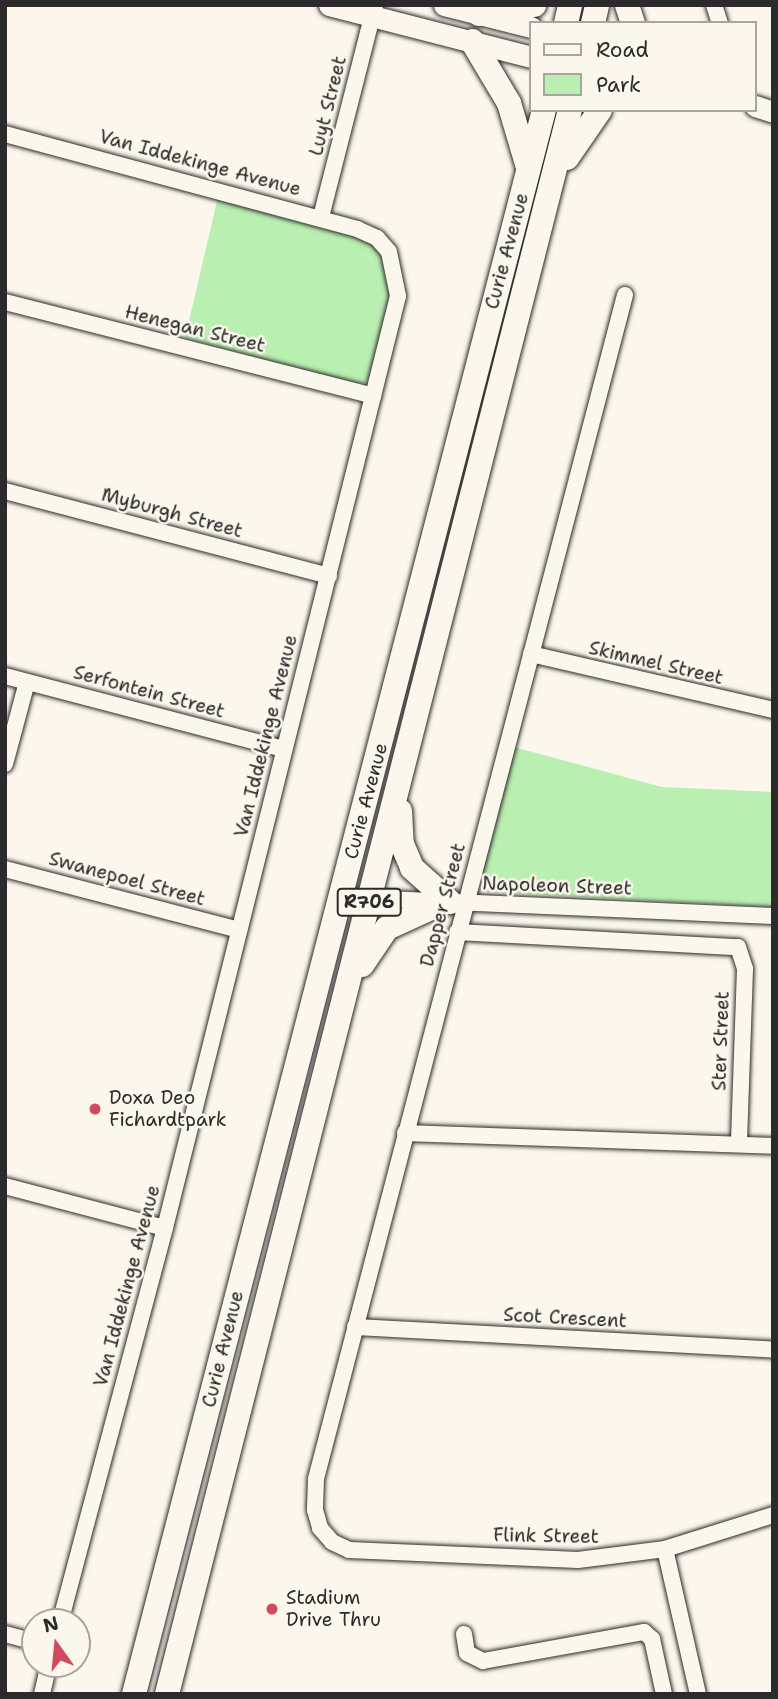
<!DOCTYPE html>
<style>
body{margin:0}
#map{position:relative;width:778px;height:1699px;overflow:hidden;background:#fbf7ec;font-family:"Shantell Sans",sans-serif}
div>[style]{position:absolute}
.green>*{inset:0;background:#b9efb1}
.roads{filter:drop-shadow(0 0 2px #2b2b2b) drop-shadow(0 0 2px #2b2b2b)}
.street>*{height:16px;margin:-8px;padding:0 8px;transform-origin:8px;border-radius:8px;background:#fbf7ec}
.secondary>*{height:21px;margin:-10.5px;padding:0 10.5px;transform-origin:10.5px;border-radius:10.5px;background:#fbf7ec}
.primary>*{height:24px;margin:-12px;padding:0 12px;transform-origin:12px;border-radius:12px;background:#fbf7ec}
.dots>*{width:19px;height:19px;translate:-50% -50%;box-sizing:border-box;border:4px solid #fbf7ec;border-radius:50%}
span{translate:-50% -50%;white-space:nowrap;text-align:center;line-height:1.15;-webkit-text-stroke:5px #fbf7ec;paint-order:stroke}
.shield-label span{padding:2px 5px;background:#fbf7ec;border:2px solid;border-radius:5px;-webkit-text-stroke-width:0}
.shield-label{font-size:18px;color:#2b2b2b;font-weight:700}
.street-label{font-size:19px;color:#2b2b2b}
.poi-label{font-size:19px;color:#2b2b2b}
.left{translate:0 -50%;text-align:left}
.frame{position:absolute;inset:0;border:7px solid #2b2b2b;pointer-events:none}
.legend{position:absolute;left:529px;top:21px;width:228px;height:91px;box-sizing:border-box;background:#fbf7ec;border:2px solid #a8a59f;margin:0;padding:9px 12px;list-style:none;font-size:21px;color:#2b2b2b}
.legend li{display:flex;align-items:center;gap:14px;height:35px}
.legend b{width:35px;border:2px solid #a8a59f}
.north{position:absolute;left:21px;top:1608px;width:70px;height:70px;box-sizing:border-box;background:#fbf7ec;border:2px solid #a8a59f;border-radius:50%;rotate:345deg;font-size:19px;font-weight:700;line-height:28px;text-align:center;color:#2b2b2b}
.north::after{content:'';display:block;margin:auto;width:24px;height:32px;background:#d1495b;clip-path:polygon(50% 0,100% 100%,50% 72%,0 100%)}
</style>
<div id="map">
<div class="green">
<div style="clip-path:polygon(218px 197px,356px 233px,374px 242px,386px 257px,392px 296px,372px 375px,364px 383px,348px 383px,185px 338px)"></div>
<div style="clip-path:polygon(514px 747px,662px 787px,773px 792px,773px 907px,487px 892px,478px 880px)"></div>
</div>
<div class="roads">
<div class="street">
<div style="left:714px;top:5px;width:19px;rotate:72deg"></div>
<div style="left:5px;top:134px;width:365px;rotate:15.1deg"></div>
<div style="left:357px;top:229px;width:22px;rotate:24deg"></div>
<div style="left:377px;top:238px;width:18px;rotate:49deg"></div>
<div style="left:389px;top:252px;width:45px;rotate:78.4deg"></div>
<div style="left:398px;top:296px;width:961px;rotate:104.04deg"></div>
<div style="left:165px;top:1228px;width:408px;rotate:104.9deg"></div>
<div style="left:321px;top:217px;width:219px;rotate:-75.7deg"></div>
<div style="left:625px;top:295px;width:1224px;rotate:104.63deg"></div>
<div style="left:316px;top:1479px;width:31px;rotate:92deg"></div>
<div style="left:315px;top:1510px;width:19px;rotate:74deg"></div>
<div style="left:320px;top:1528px;width:18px;rotate:49deg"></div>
<div style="left:332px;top:1542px;width:19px;rotate:25deg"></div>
<div style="left:349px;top:1550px;width:229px;rotate:2.5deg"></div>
<div style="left:578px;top:1560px;width:88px;rotate:-7.2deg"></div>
<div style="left:665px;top:1549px;width:113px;rotate:-17.5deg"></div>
<div style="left:5px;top:302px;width:380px;rotate:14.3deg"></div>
<div style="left:5px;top:491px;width:335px;rotate:14.7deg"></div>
<div style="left:531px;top:654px;width:248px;rotate:13deg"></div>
<div style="left:5px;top:676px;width:287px;rotate:14.7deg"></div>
<div style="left:5px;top:764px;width:85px;rotate:-75deg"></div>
<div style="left:5px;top:869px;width:242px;rotate:14.6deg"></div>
<div style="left:340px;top:897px;width:433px;rotate:2.5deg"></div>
<div style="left:457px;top:932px;width:281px;rotate:3.1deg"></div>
<div style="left:738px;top:947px;width:23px;rotate:72deg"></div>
<div style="left:745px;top:969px;width:175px;rotate:92deg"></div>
<div style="left:405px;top:1133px;width:368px;rotate:2deg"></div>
<div style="left:5px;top:1186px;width:165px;rotate:14.7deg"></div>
<div style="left:355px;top:1327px;width:419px;rotate:3.1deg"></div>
<div style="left:665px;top:1549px;width:149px;rotate:77.2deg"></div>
<div style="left:5px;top:1634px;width:31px;rotate:15deg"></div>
<div style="left:464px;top:1634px;width:19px;rotate:81deg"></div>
<div style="left:467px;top:1653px;width:18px;rotate:27deg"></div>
<div style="left:483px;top:1661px;width:164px;rotate:-10.2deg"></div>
<div style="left:644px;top:1632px;width:11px;rotate:41deg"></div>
<div style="left:652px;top:1639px;width:56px;rotate:77.7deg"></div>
<div style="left:42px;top:1694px;width:31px;rotate:-77deg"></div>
</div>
<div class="secondary">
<div style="left:329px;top:5px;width:209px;rotate:14.4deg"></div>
<div style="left:444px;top:5px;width:90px;rotate:14.2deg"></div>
<div style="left:755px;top:106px;width:19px;rotate:18deg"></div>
</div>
<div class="primary">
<div style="left:627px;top:5px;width:19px;rotate:72deg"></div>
<div style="left:479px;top:14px;width:56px;rotate:-9.3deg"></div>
<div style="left:566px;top:23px;width:18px;rotate:-77deg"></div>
<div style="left:593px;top:23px;width:18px;rotate:-77deg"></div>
<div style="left:472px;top:41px;width:72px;rotate:59.2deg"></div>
<div style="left:509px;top:103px;width:64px;rotate:73.6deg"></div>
<div style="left:567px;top:158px;width:58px;rotate:-55.5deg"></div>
<div style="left:400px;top:811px;width:33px;rotate:87deg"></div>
<div style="left:402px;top:844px;width:26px;rotate:67deg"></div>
<div style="left:412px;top:868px;width:51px;rotate:41.8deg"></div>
<div style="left:362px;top:965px;width:45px;rotate:-56deg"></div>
<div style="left:387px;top:928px;width:63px;rotate:-24.5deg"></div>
<div style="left:134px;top:1694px;width:1636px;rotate:-75.49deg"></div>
<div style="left:167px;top:1694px;width:1634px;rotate:-75.73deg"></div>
</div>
</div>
<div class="dots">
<div style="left:95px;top:1109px;background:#d1495b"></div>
<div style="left:272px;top:1609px;background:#d1495b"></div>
</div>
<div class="shield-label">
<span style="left:369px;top:902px">R706</span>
</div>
<div class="street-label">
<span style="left:328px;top:106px;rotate:-76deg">Luyt Street</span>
<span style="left:200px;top:163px;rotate:15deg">Van Iddekinge Avenue</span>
<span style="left:507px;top:251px;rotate:-75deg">Curie Avenue</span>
<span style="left:195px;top:329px;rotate:14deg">Henegan Street</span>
<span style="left:172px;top:513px;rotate:15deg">Myburgh Street</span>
<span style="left:656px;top:663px;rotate:13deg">Skimmel Street</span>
<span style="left:149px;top:692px;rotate:15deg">Serfontein Street</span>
<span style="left:266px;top:736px;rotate:-76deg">Van Iddekinge Avenue</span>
<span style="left:366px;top:801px;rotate:-75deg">Curie Avenue</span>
<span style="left:127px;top:879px;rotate:15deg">Swanepoel Street</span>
<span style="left:557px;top:886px;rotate:2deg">Napoleon Street</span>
<span style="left:443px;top:905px;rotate:-75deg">Dapper Street</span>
<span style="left:721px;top:1041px;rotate:-88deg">Ster Street</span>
<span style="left:127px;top:1286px;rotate:-75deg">Van Iddekinge Avenue</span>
<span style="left:565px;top:1318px;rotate:3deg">Scot Crescent</span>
<span style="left:223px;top:1349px;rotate:-76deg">Curie Avenue</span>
<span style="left:546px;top:1536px;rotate:1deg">Flink Street</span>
</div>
<div class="poi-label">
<span class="left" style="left:109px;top:1109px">Doxa Deo<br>Fichardtpark</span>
<span class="left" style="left:286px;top:1609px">Stadium<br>Drive Thru</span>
</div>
<div class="frame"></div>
<ul class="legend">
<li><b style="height:9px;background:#fbf7ec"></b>Road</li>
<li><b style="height:19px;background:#b9efb1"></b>Park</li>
</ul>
<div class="north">N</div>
</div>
